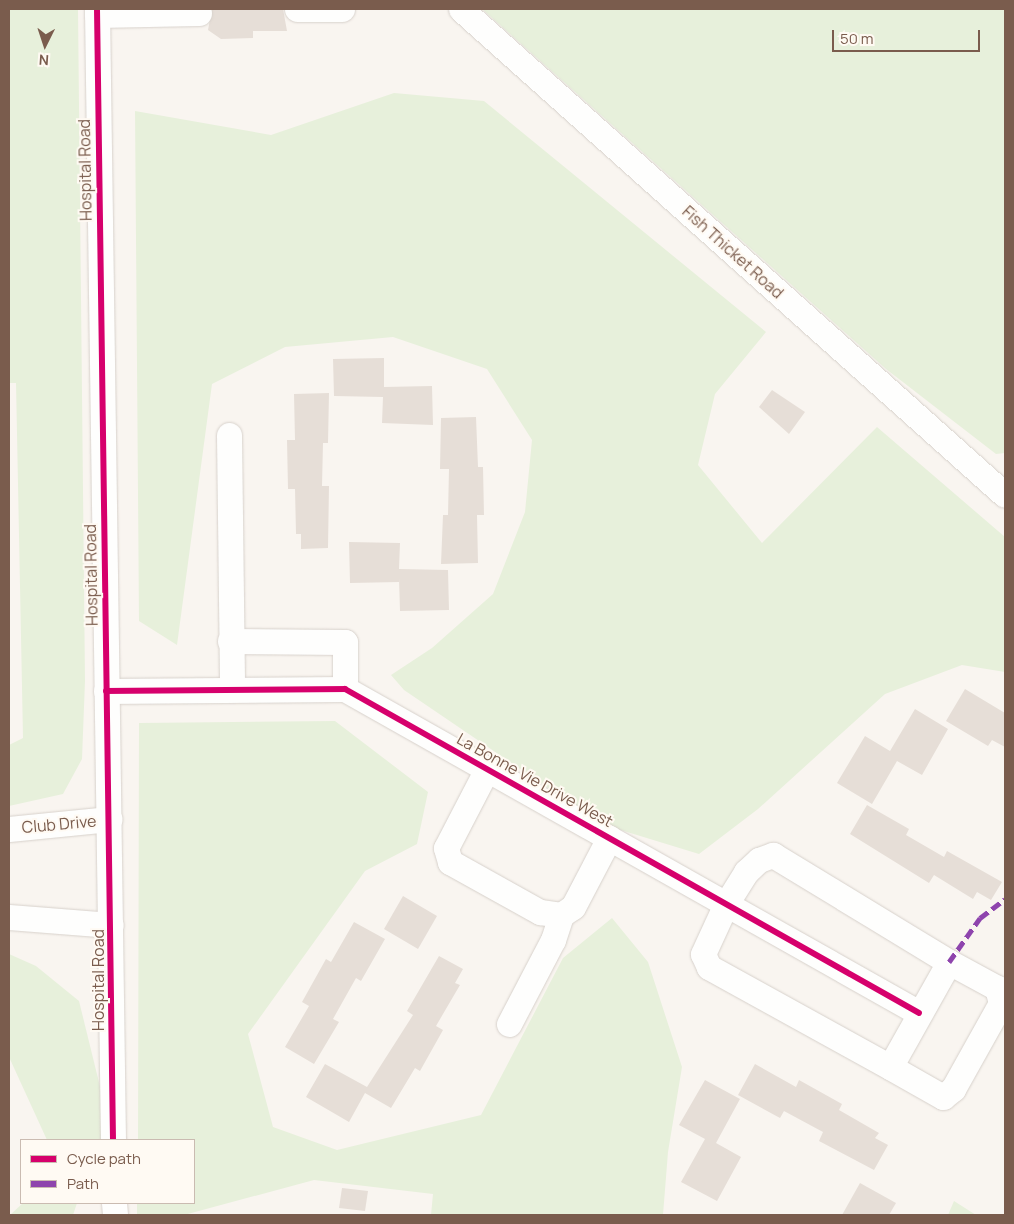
<!DOCTYPE html>
<style>
body{margin:0}
#map{position:relative;width:1014px;height:1224px;overflow:hidden;background:#f9f5f0;font-family:Manrope,sans-serif}
div>[style]{position:absolute}
.green>*{inset:0;background:#e7f0db}
.building>*{inset:0;background:#e6ded7}
.roads{filter:drop-shadow(0 0 1px #d7d1cb) drop-shadow(0 0 1px #d7d1cb)}
.minor>*{height:25px;margin:-12.5px;padding:0 12.5px;transform-origin:12.5px;border-radius:12.5px;background:#fefefd}
.quiet>*{height:5px;margin-top:-2.5px;transform-origin:0;background:repeating-linear-gradient(90deg,#8e44ad 0 10px,transparent 0 15px)}
.cycleway>*{height:6px;margin:-3px;padding:0 3px;transform-origin:3px;border-radius:3px;background:#d6006c}
span{translate:-50% -50%;white-space:nowrap;text-align:center;line-height:1.15;-webkit-text-stroke:4px #fffaf3;paint-order:stroke}
.street-label{font-size:16px;color:#7a5c4d}
.frame{position:absolute;inset:0;border:10px solid #7a5c4d;pointer-events:none}
.legend{position:absolute;left:20px;top:1139px;width:175px;height:65px;box-sizing:border-box;background:#fffaf3;border:1px solid #cabbb1;margin:0;padding:6px 9px;list-style:none;font-size:15px;color:#7a5c4d}
.legend li{display:flex;align-items:center;gap:10px;height:25px}
.legend b{width:25px;border:1px solid #cabbb1}
.north{position:absolute;left:20px;top:20px;width:50px;height:50px;-webkit-text-stroke:4px #fffaf3;paint-order:stroke;rotate:184deg;font-size:14px;font-weight:700;line-height:20px;text-align:center;color:#7a5c4d}
.north::after{content:'';display:block;margin:auto;width:18px;height:22px;background:#7a5c4d;clip-path:polygon(50% 0,100% 100%,50% 72%,0 100%)}
.scale{position:absolute;left:832px;top:30px;width:148px;height:22px;box-sizing:border-box;border:2px solid #7a5c4d;border-top:0;padding-left:6px;font-size:15px;line-height:18px;white-space:nowrap;color:#7a5c4d;-webkit-text-stroke:4px #fffaf3;paint-order:stroke}
</style>
<div id="map">
<div class="green">
<div style="clip-path:polygon(9px 9px,78px 9px,85px 681px,82px 759px,63px 794px,9px 806px,9px 745px,23px 738px,16px 383px,9px 383px)"></div>
<div style="clip-path:polygon(482px 9px,1005px 9px,1005px 453px,996px 454px,886px 369px)"></div>
<div style="clip-path:polygon(394px 93px,484px 101px,766px 332px,715px 394px,698px 465px,762px 543px,877px 427px,1005px 537px,1005px 672px,962px 665px,885px 694px,758px 809px,699px 854px,601px 824px,404px 690px,391px 675px,432px 648px,493px 594px,525px 512px,532px 440px,487px 369px,393px 337px,285px 347px,212px 384px,177px 645px,139px 621px,135px 111px,271px 135px)"></div>
<div style="clip-path:polygon(335px 721px,428px 792px,417px 844px,365px 871px,248px 1034px,273px 1127px,337px 1150px,481px 1115px,563px 958px,612px 918px,648px 962px,682px 1067px,668px 1152px,663px 1215px,431px 1215px,433px 1194px,314px 1180px,184px 1215px,137px 1215px,137px 1203px,194px 1203px,194px 1140px,138px 1140px,139px 723px)"></div>
<div style="clip-path:polygon(9px 954px,36px 966px,79px 1001px,107px 1115px,101px 1140px,47px 1140px,9px 1057px)"></div>
<div style="clip-path:polygon(954px 1201px,976px 1215px,948px 1215px)"></div>
<div style="clip-path:polygon(23px 1203px,77px 1203px,73px 1215px,10px 1215px)"></div>
</div>
<div class="building">
<div style="clip-path:polygon(212px 9px,283px 9px,287px 31px,253px 31px,253px 38px,221px 39px,208px 30px)"></div>
<div style="clip-path:polygon(384px 358px,384px 387px,432px 386px,433px 425px,382px 423px,383px 397px,334px 396px,333px 359px)"></div>
<div style="clip-path:polygon(772px 390px,805px 412px,789px 434px,759px 407px)"></div>
<div style="clip-path:polygon(329px 393px,328px 443px,323px 443px,322px 486px,329px 486px,328px 548px,301px 549px,301px 534px,296px 534px,295px 489px,288px 489px,287px 440px,295px 440px,294px 394px)"></div>
<div style="clip-path:polygon(476px 417px,478px 467px,483px 467px,484px 515px,477px 515px,478px 563px,441px 564px,443px 515px,448px 515px,449px 469px,440px 469px,441px 418px)"></div>
<div style="clip-path:polygon(349px 542px,400px 543px,399px 569px,448px 570px,449px 610px,400px 611px,399px 578px,399px 582px,350px 583px)"></div>
<div style="clip-path:polygon(965px 689px,1005px 713px,1005px 747px,992px 740px,988px 746px,946px 721px)"></div>
<div style="clip-path:polygon(915px 709px,948px 729px,922px 775px,897px 761px,872px 804px,837px 783px,865px 736px,890px 751px)"></div>
<div style="clip-path:polygon(867px 805px,909px 829px,906px 835px,944px 857px,947px 851px,1002px 882px,991px 900px,977px 892px,973px 899px,934px 875px,929px 883px,850px 834px)"></div>
<div style="clip-path:polygon(403px 896px,437px 916px,418px 949px,384px 929px)"></div>
<div style="clip-path:polygon(354px 922px,385px 939px,361px 981px,356px 978px,333px 1019px,339px 1022px,314px 1064px,285px 1047px,309px 1006px,302px 1002px,326px 959px,331px 962px)"></div>
<div style="clip-path:polygon(439px 956px,463px 969px,455px 983px,460px 985px,436px 1026px,443px 1030px,420px 1071px,415px 1068px,391px 1108px,365px 1093px,349px 1122px,306px 1097px,325px 1064px,367px 1087px,413px 1015px,407px 1011px)"></div>
<div style="clip-path:polygon(755px 1064px,796px 1087px,799px 1080px,842px 1104px,839px 1110px,879px 1133px,875px 1138px,888px 1145px,874px 1170px,819px 1141px,823px 1132px,784px 1111px,780px 1118px,738px 1095px)"></div>
<div style="clip-path:polygon(705px 1080px,740px 1099px,716px 1143px,741px 1157px,717px 1201px,681px 1182px,705px 1139px,679px 1125px)"></div>
<div style="clip-path:polygon(860px 1183px,896px 1203px,889px 1215px,842px 1215px)"></div>
<div style="clip-path:polygon(342px 1188px,368px 1191px,365px 1211px,339px 1208px)"></div>
</div>
<div class="roads">
<div class="minor">
<div style="left:97px;top:9px;width:1131px;rotate:89.19deg"></div>
<div style="left:297px;top:9px;width:45px"></div>
<div style="left:461px;top:9px;width:729px;rotate:41.78deg"></div>
<div style="left:97px;top:15px;width:102px;rotate:-1.1deg"></div>
<div style="left:229px;top:435px;width:254px;rotate:89.3deg"></div>
<div style="left:230px;top:641px;width:115px;rotate:0.5deg"></div>
<div style="left:345px;top:642px;width:47px;rotate:90deg"></div>
<div style="left:106px;top:691px;width:239px;rotate:-0.5deg"></div>
<div style="left:345px;top:689px;width:659px;rotate:29.44deg"></div>
<div style="left:487px;top:769px;width:89px;rotate:117.4deg"></div>
<div style="left:446px;top:848px;width:15px;rotate:74deg"></div>
<div style="left:450px;top:862px;width:103px;rotate:29.1deg"></div>
<div style="left:540px;top:912px;width:21px;rotate:8deg"></div>
<div style="left:561px;top:915px;width:14px;rotate:-34deg"></div>
<div style="left:573px;top:907px;width:78px;rotate:-62.4deg"></div>
<div style="left:9px;top:829px;width:101px;rotate:-5.7deg"></div>
<div style="left:773px;top:855px;width:206px;rotate:31.3deg"></div>
<div style="left:949px;top:962px;width:120px;rotate:119.3deg"></div>
<div style="left:890px;top:1067px;width:207px;rotate:-151.1deg"></div>
<div style="left:709px;top:967px;width:14px;rotate:-115deg"></div>
<div style="left:703px;top:954px;width:55px;rotate:-65.3deg"></div>
<div style="left:726px;top:904px;width:38px;rotate:-58deg"></div>
<div style="left:746px;top:872px;width:18px;rotate:-43deg"></div>
<div style="left:759px;top:860px;width:15px;rotate:-20deg"></div>
<div style="left:9px;top:917px;width:102px;rotate:4.5deg"></div>
<div style="left:509px;top:1024px;width:95px;rotate:-62.4deg"></div>
<div style="left:553px;top:940px;width:26px;rotate:-72deg"></div>
<div style="left:890px;top:1067px;width:61px;rotate:29.5deg"></div>
<div style="left:943px;top:1097px;width:13px;rotate:-39deg"></div>
<div style="left:953px;top:1089px;width:98px;rotate:-60.8deg"></div>
<div style="left:1001px;top:1003px;width:16px;rotate:-105deg"></div>
<div style="left:997px;top:988px;width:55px;rotate:-151.6deg"></div>
<div style="left:114px;top:1203px;width:12px;rotate:85deg"></div>
</div>
</div>
<div class="quiet">
<div style="left:949px;top:962px;width:54px;rotate:-54.8deg"></div>
<div style="left:980px;top:918px;width:31px;rotate:-37deg"></div>
</div>
<div class="cycleway">
<div style="left:97px;top:9px;width:1131px;rotate:89.19deg"></div>
<div style="left:106px;top:691px;width:239px;rotate:-0.5deg"></div>
<div style="left:345px;top:689px;width:659px;rotate:29.44deg"></div>
</div>
<div class="street-label">
<span style="left:85px;top:170px;rotate:-91deg">Hospital Road</span>
<span style="left:733px;top:252px;rotate:42deg">Fish Thicket Road</span>
<span style="left:91px;top:575px;rotate:-91deg">Hospital Road</span>
<span style="left:535px;top:780px;rotate:29deg">La Bonne Vie Drive West</span>
<span style="left:59px;top:824px;rotate:-5deg">Club Drive</span>
<span style="left:98px;top:980px;rotate:-90deg">Hospital Road</span>
</div>
<div class="frame"></div>
<ul class="legend">
<li><b style="height:6px;background:#d6006c"></b>Cycle path</li>
<li><b style="height:6px;background:#8e44ad"></b>Path</li>
</ul>
<div class="north">N</div>
<div class="scale">50 m</div>
</div>
